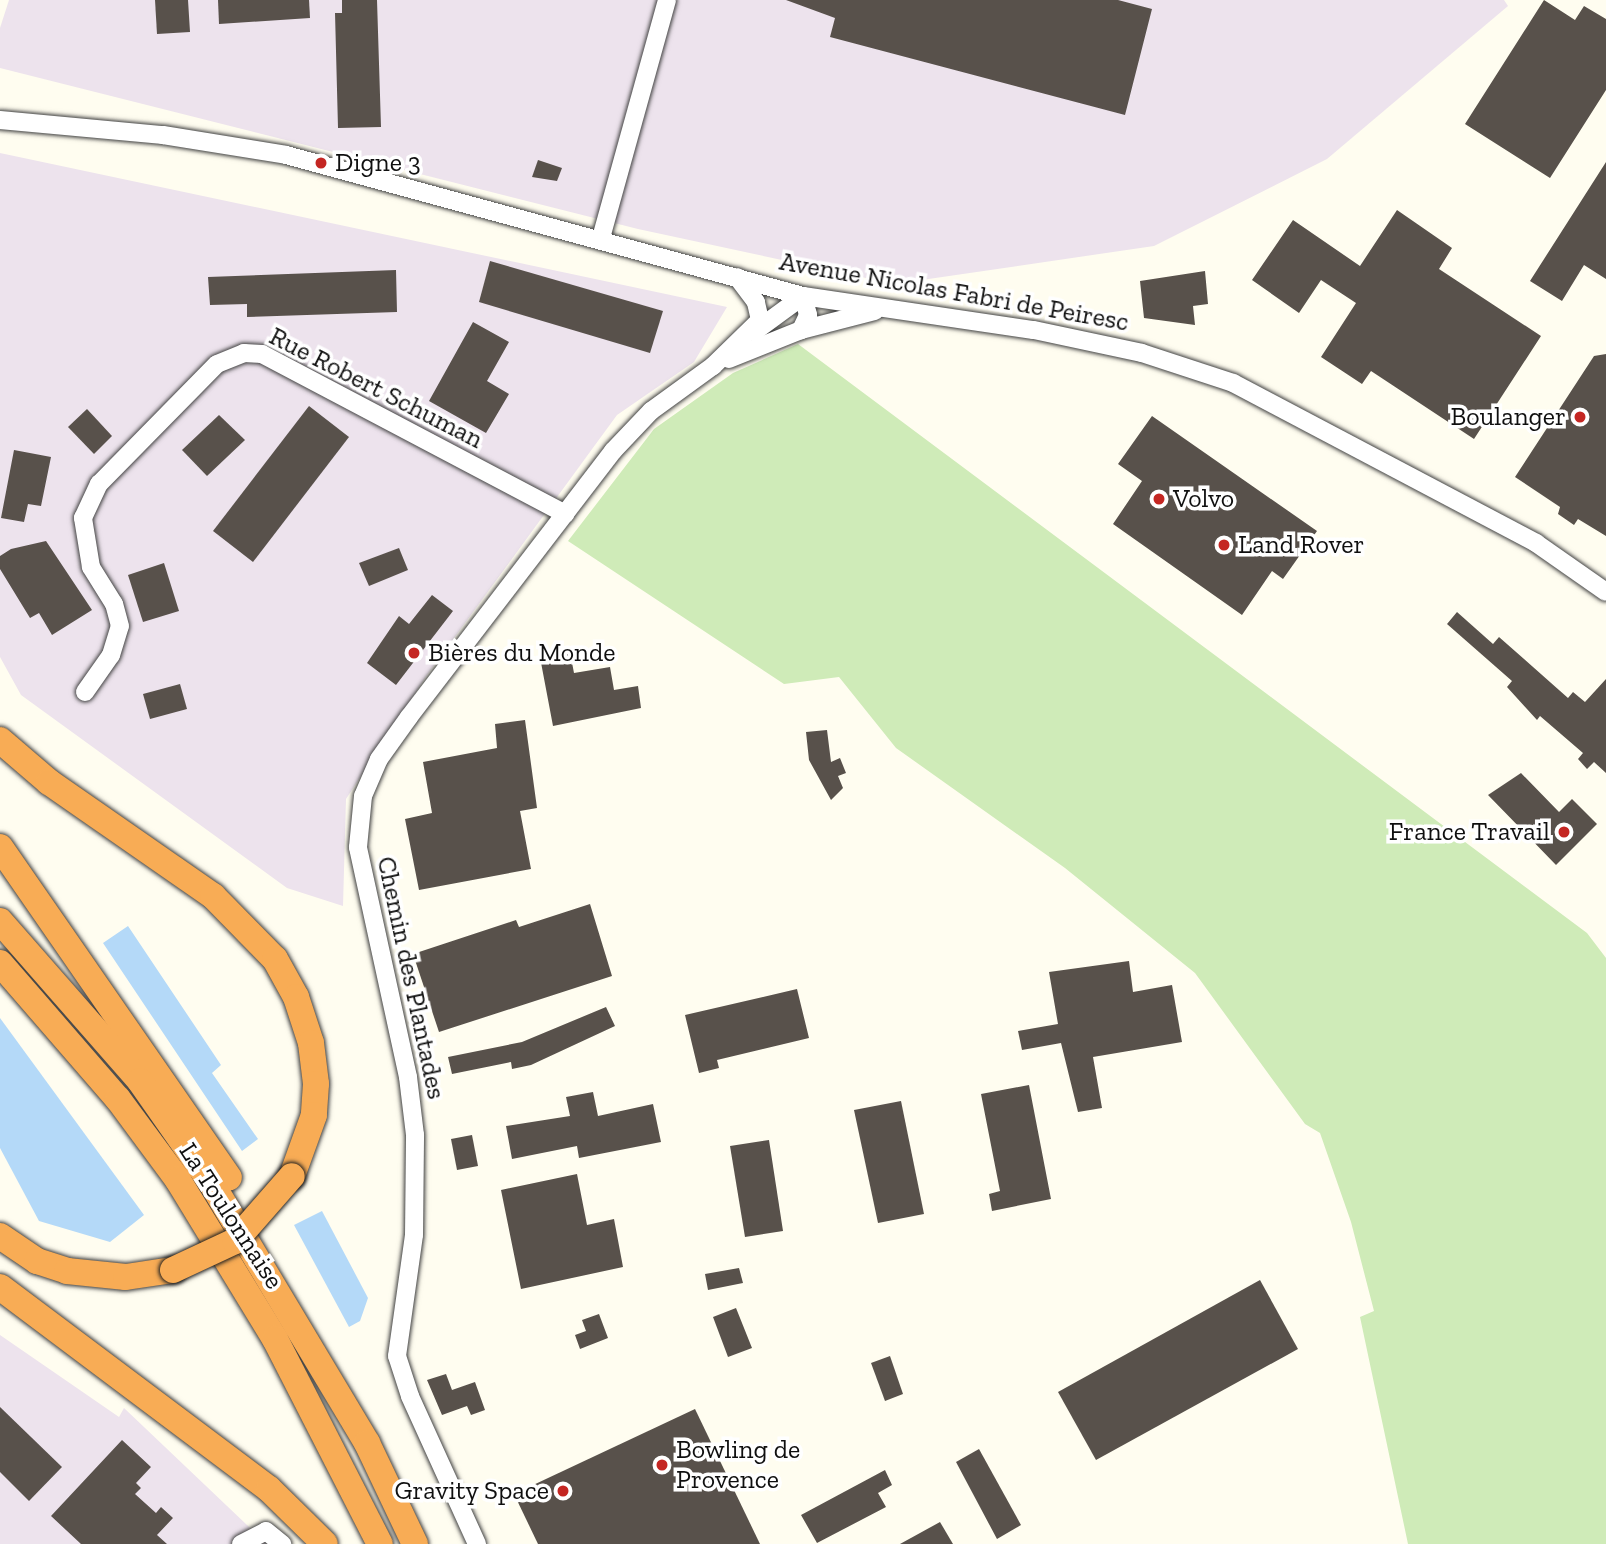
<!DOCTYPE html>
<meta charset="utf-8">
<style>
body{margin:0}
#map{position:relative;width:1606px;height:1544px;overflow:hidden;background:#fffdf0;font-family:"Zilla Slab",serif}
div>[style]{position:absolute}
.industrial>*{inset:0;background:#ede3ed}
.green>*{inset:0;background:#cfebb8}
.water>*{inset:0;background:#b4d9f8}
.building>*{inset:0;background:#58514b}
.roads{filter:drop-shadow(0 0 2px #424242) drop-shadow(0 0 2px #424242)}
.minor>*{height:18px;margin:-9px;padding:0 9px;transform-origin:9px;border-radius:9px;background:#fff}
.highway>*{height:26px;margin:-13px;padding:0 13px;transform-origin:13px;border-radius:13px;background:#f8ac55}
.bridges{filter:drop-shadow(0 0 2px #202020) drop-shadow(0 0 2px #202020)}
.highway-bridge>*{height:26px;margin:-13px;padding:0 13px;transform-origin:13px;border-radius:13px;background:#f8ac55}
.dots>*{width:19px;height:19px;translate:-50% -50%;box-sizing:border-box;border:4px solid #fff;border-radius:50%}
span{translate:-50% -50%;white-space:nowrap;text-align:center;line-height:1.15;-webkit-text-stroke:7px #fff;paint-order:stroke}
.poi-label{font-size:26px;color:#0f0f0f}
.left{translate:0 -50%;text-align:left}
.right{translate:-100% -50%;text-align:right}
.street-label{font-size:26px;color:#0f0f0f}
</style>
<div id="map">
<div class="industrial">
<div style="clip-path:polygon(9px 0,1504px 0,1508px 6px,1327px 159px,1154px 246px,894px 284px,638px 229px,0 68px,0 28px)"></div>
<div style="clip-path:polygon(0 153px,727px 307px,694px 362px,617px 415px,427px 675px,346px 799px,343px 906px,287px 888px,21px 695px,0 657px)"></div>
<div style="clip-path:polygon(0 1335px,119px 1417px,124px 1408px,267px 1544px,0 1544px)"></div>
</div>
<div class="green">
<div style="clip-path:polygon(798px 344px,1587px 933px,1606px 958px,1606px 1544px,1408px 1544px,1360px 1317px,1374px 1311px,1351px 1222px,1320px 1133px,1305px 1124px,1195px 973px,1065px 868px,896px 748px,839px 677px,784px 684px,568px 541px,654px 429px,733px 373px)"></div>
</div>
<div class="water">
<div style="clip-path:polygon(128px 926px,221px 1065px,212px 1073px,258px 1139px,242px 1151px,103px 943px)"></div>
<div style="clip-path:polygon(0 1018px,144px 1215px,110px 1242px,39px 1221px,0 1148px)"></div>
<div style="clip-path:polygon(322px 1211px,368px 1298px,360px 1321px,349px 1327px,294px 1225px)"></div>
</div>
<div class="building">
<div style="clip-path:polygon(155px 0,188px 0,190px 32px,157px 34px)"></div>
<div style="clip-path:polygon(218px 0,309px 0,310px 18px,219px 24px)"></div>
<div style="clip-path:polygon(342px 0,377px 0,381px 127px,338px 128px,335px 13px,342px 13px)"></div>
<div style="clip-path:polygon(786px 0,1118px 0,1152px 9px,1125px 115px,830px 37px,835px 18px)"></div>
<div style="clip-path:polygon(1544px 0,1575px 20px,1584px 6px,1606px 19px,1606px 90px,1550px 178px,1465px 124px)"></div>
<div style="clip-path:polygon(538px 160px,562px 168px,557px 181px,532px 177px)"></div>
<div style="clip-path:polygon(1606px 162px,1606px 279px,1584px 265px,1562px 301px,1530px 281px)"></div>
<div style="clip-path:polygon(1397px 210px,1452px 248px,1439px 269px,1541px 336px,1474px 439px,1371px 371px,1362px 384px,1321px 357px,1356px 303px,1321px 280px,1299px 313px,1252px 280px,1293px 220px,1360px 266px)"></div>
<div style="clip-path:polygon(490px 261px,663px 311px,650px 353px,479px 302px)"></div>
<div style="clip-path:polygon(396px 270px,397px 312px,247px 317px,247px 304px,210px 305px,208px 277px)"></div>
<div style="clip-path:polygon(1205px 271px,1208px 304px,1193px 306px,1195px 325px,1144px 318px,1140px 281px)"></div>
<div style="clip-path:polygon(473px 322px,509px 342px,487px 381px,509px 394px,486px 433px,429px 401px)"></div>
<div style="clip-path:polygon(1606px 354px,1606px 536px,1578px 519px,1574px 525px,1558px 514px,1560px 507px,1515px 477px,1594px 356px)"></div>
<div style="clip-path:polygon(309px 406px,349px 437px,253px 562px,213px 531px)"></div>
<div style="clip-path:polygon(87px 409px,112px 436px,94px 454px,68px 427px)"></div>
<div style="clip-path:polygon(219px 415px,245px 440px,207px 476px,182px 450px)"></div>
<div style="clip-path:polygon(1152px 416px,1317px 531px,1283px 579px,1272px 571px,1242px 615px,1113px 524px,1142px 481px,1118px 464px)"></div>
<div style="clip-path:polygon(14px 450px,51px 457px,41px 506px,28px 504px,24px 522px,1px 518px)"></div>
<div style="clip-path:polygon(46px 541px,92px 610px,52px 635px,39px 613px,30px 618px,0 569px,0 556px,11px 549px)"></div>
<div style="clip-path:polygon(399px 548px,408px 570px,369px 586px,359px 563px)"></div>
<div style="clip-path:polygon(164px 563px,179px 611px,143px 622px,128px 575px)"></div>
<div style="clip-path:polygon(432px 595px,453px 611px,396px 685px,367px 663px,399px 616px,409px 624px)"></div>
<div style="clip-path:polygon(1457px 612px,1493px 644px,1499px 637px,1568px 698px,1573px 692px,1585px 702px,1606px 679px,1606px 773px,1594px 762px,1587px 769px,1578px 759px,1583px 753px,1540px 716px,1537px 720px,1507px 687px,1512px 681px,1447px 624px)"></div>
<div style="clip-path:polygon(569px 647px,574px 673px,610px 667px,614px 690px,638px 686px,641px 708px,553px 726px,539px 652px)"></div>
<div style="clip-path:polygon(180px 684px,187px 709px,150px 719px,143px 694px)"></div>
<div style="clip-path:polygon(525px 720px,537px 808px,520px 811px,531px 869px,419px 890px,405px 819px,432px 813px,423px 762px,497px 748px,495px 724px)"></div>
<div style="clip-path:polygon(827px 730px,831px 762px,840px 758px,846px 773px,838px 776px,843px 788px,831px 800px,809px 760px,806px 732px)"></div>
<div style="clip-path:polygon(1521px 773px,1559px 812px,1572px 799px,1597px 824px,1556px 865px,1488px 795px)"></div>
<div style="clip-path:polygon(590px 904px,612px 976px,439px 1032px,413px 954px,516px 920px,519px 927px)"></div>
<div style="clip-path:polygon(1129px 961px,1133px 992px,1172px 985px,1182px 1042px,1093px 1057px,1102px 1108px,1078px 1112px,1061px 1043px,1022px 1050px,1018px 1031px,1058px 1024px,1049px 972px)"></div>
<div style="clip-path:polygon(797px 989px,809px 1038px,717px 1060px,719px 1068px,699px 1073px,685px 1015px)"></div>
<div style="clip-path:polygon(606px 1007px,615px 1026px,531px 1065px,512px 1069px,511px 1062px,452px 1074px,448px 1057px,522px 1042px)"></div>
<div style="clip-path:polygon(1029px 1085px,1051px 1199px,992px 1211px,989px 1194px,1000px 1191px,981px 1094px)"></div>
<div style="clip-path:polygon(593px 1092px,598px 1116px,653px 1104px,661px 1142px,579px 1158px,577px 1146px,512px 1159px,506px 1126px,570px 1116px,566px 1097px)"></div>
<div style="clip-path:polygon(901px 1101px,924px 1214px,878px 1223px,854px 1110px)"></div>
<div style="clip-path:polygon(472px 1135px,478px 1166px,457px 1170px,451px 1139px)"></div>
<div style="clip-path:polygon(769px 1140px,783px 1231px,745px 1237px,730px 1146px)"></div>
<div style="clip-path:polygon(577px 1174px,587px 1225px,614px 1219px,623px 1267px,521px 1289px,501px 1190px)"></div>
<div style="clip-path:polygon(739px 1268px,743px 1283px,708px 1290px,705px 1274px)"></div>
<div style="clip-path:polygon(1260px 1280px,1298px 1349px,1096px 1460px,1058px 1392px)"></div>
<div style="clip-path:polygon(736px 1308px,752px 1348px,728px 1357px,713px 1317px)"></div>
<div style="clip-path:polygon(599px 1314px,608px 1338px,580px 1349px,575px 1335px,586px 1331px,582px 1320px)"></div>
<div style="clip-path:polygon(890px 1356px,903px 1394px,885px 1401px,871px 1363px)"></div>
<div style="clip-path:polygon(446px 1374px,452px 1390px,475px 1382px,485px 1410px,471px 1415px,467px 1406px,442px 1415px,427px 1380px)"></div>
<div style="clip-path:polygon(0 1407px,62px 1467px,29px 1501px,0 1472px)"></div>
<div style="clip-path:polygon(695px 1409px,760px 1544px,538px 1544px,514px 1494px)"></div>
<div style="clip-path:polygon(122px 1440px,151px 1467px,136px 1483px,141px 1488px,135px 1494px,156px 1513px,161px 1507px,173px 1518px,157px 1535px,167px 1544px,81px 1544px,51px 1516px)"></div>
<div style="clip-path:polygon(979px 1449px,1021px 1525px,997px 1539px,956px 1462px)"></div>
<div style="clip-path:polygon(885px 1470px,892px 1485px,878px 1493px,886px 1507px,817px 1543px,801px 1515px)"></div>
<div style="clip-path:polygon(940px 1522px,953px 1544px,900px 1544px)"></div>
</div>
<div class="roads">
<div class="minor">
<div style="left:0;top:120px;width:164px;rotate:5.3deg"></div>
<div style="left:163px;top:135px;width:125px;rotate:9.2deg"></div>
<div style="left:286px;top:155px;width:536px;rotate:15.26deg"></div>
<div style="left:803px;top:296px;width:233px;rotate:8.4deg"></div>
<div style="left:1034px;top:330px;width:110px;rotate:12deg"></div>
<div style="left:1142px;top:353px;width:96px;rotate:18.2deg"></div>
<div style="left:1233px;top:383px;width:343px;rotate:27.8deg"></div>
<div style="left:1536px;top:543px;width:85px;rotate:35deg"></div>
<div style="left:601px;top:238px;width:247px;rotate:-74.5deg"></div>
<div style="left:754px;top:332px;width:61px;rotate:-36.3deg"></div>
<div style="left:803px;top:296px;width:20px;rotate:75deg"></div>
<div style="left:808px;top:315px;width:17px;rotate:115deg"></div>
<div style="left:729px;top:359px;width:78px;rotate:-21.9deg"></div>
<div style="left:801px;top:330px;width:76px;rotate:-14.4deg"></div>
<div style="left:85px;top:692px;width:45px;rotate:-54.9deg"></div>
<div style="left:111px;top:655px;width:30px;rotate:-73deg"></div>
<div style="left:120px;top:626px;width:23px;rotate:-105deg"></div>
<div style="left:114px;top:604px;width:44px;rotate:-121.9deg"></div>
<div style="left:91px;top:567px;width:50px;rotate:-99.3deg"></div>
<div style="left:83px;top:518px;width:38px;rotate:-65deg"></div>
<div style="left:99px;top:484px;width:168px;rotate:-45.5deg"></div>
<div style="left:217px;top:364px;width:29px;rotate:-22deg"></div>
<div style="left:244px;top:353px;width:18px;rotate:3deg"></div>
<div style="left:262px;top:354px;width:343px;rotate:27.8deg"></div>
<div style="left:241px;top:1544px;width:28px;rotate:-27deg"></div>
<div style="left:266px;top:1531px;width:21px;rotate:39deg"></div>
<div style="left:477px;top:1544px;width:162px;rotate:-114.4deg"></div>
<div style="left:410px;top:1396px;width:42px;rotate:-108deg"></div>
<div style="left:397px;top:1356px;width:122px;rotate:-82deg"></div>
<div style="left:414px;top:1235px;width:100px;rotate:-89.4deg"></div>
<div style="left:415px;top:1135px;width:58px;rotate:-96.9deg"></div>
<div style="left:408px;top:1077px;width:235px;rotate:-102.3deg"></div>
<div style="left:358px;top:847px;width:51px;rotate:-84.4deg"></div>
<div style="left:363px;top:796px;width:40px;rotate:-66.6deg"></div>
<div style="left:379px;top:759px;width:52px;rotate:-54.5deg"></div>
<div style="left:409px;top:717px;width:335px;rotate:-52.5deg"></div>
<div style="left:613px;top:451px;width:55px;rotate:-46.5deg"></div>
<div style="left:651px;top:411px;width:77px;rotate:-36deg"></div>
<div style="left:713px;top:366px;width:66px;rotate:-44.4deg"></div>
<div style="left:760px;top:320px;width:18px;rotate:-103deg"></div>
<div style="left:756px;top:302px;width:31px;rotate:-127deg"></div>
</div>
<div class="highway">
<div style="left:0;top:740px;width:65px;rotate:40.6deg"></div>
<div style="left:49px;top:782px;width:200px;rotate:34.8deg"></div>
<div style="left:213px;top:896px;width:88px;rotate:45.5deg"></div>
<div style="left:275px;top:959px;width:43px;rotate:61.1deg"></div>
<div style="left:296px;top:997px;width:48px;rotate:71.9deg"></div>
<div style="left:311px;top:1043px;width:41px;rotate:83deg"></div>
<div style="left:316px;top:1084px;width:31px;rotate:94deg"></div>
<div style="left:314px;top:1115px;width:65px;rotate:109.8deg"></div>
<div style="left:0;top:847px;width:402px;rotate:55.3deg"></div>
<div style="left:0;top:921px;width:213px;rotate:48.8deg"></div>
<div style="left:140px;top:1081px;width:126px;rotate:55deg"></div>
<div style="left:212px;top:1184px;width:302px;rotate:59.1deg"></div>
<div style="left:367px;top:1443px;width:112px;rotate:64.6deg"></div>
<div style="left:0;top:963px;width:180px;rotate:49.1deg"></div>
<div style="left:118px;top:1099px;width:101px;rotate:53.5deg"></div>
<div style="left:178px;top:1180px;width:186px;rotate:58.6deg"></div>
<div style="left:275px;top:1339px;width:230px;rotate:62.9deg"></div>
<div style="left:0;top:1236px;width:45px;rotate:34deg"></div>
<div style="left:37px;top:1261px;width:32px;rotate:18deg"></div>
<div style="left:67px;top:1271px;width:59px;rotate:5.8deg"></div>
<div style="left:126px;top:1277px;width:48px;rotate:-8.5deg"></div>
<div style="left:0;top:1287px;width:336px;rotate:36.9deg"></div>
<div style="left:269px;top:1489px;width:78px;rotate:44.5deg"></div>
</div>
</div>
<div class="bridges">
<div class="highway-bridge">
<div style="left:173px;top:1270px;width:68px;rotate:-25.1deg"></div>
<div style="left:235px;top:1241px;width:86px;rotate:-48.8deg"></div>
</div>
</div>
<div class="dots">
<div style="left:321px;top:163px;background:#c42622"></div>
<div style="left:1580px;top:417px;background:#c42622"></div>
<div style="left:1159px;top:499px;background:#c42622"></div>
<div style="left:1224px;top:545px;background:#c42622"></div>
<div style="left:414px;top:653px;background:#c42622"></div>
<div style="left:1564px;top:832px;background:#c42622"></div>
<div style="left:662px;top:1465px;background:#c42622"></div>
<div style="left:563px;top:1491px;background:#c42622"></div>
</div>
<div class="poi-label">
<span class="left" style="left:335px;top:163px">Digne 3</span>
<span class="right" style="left:1566px;top:417px">Boulanger</span>
<span class="left" style="left:1173px;top:499px">Volvo</span>
<span class="left" style="left:1238px;top:545px">Land Rover</span>
<span class="left" style="left:428px;top:653px">Bières du Monde</span>
<span class="right" style="left:1550px;top:832px">France Travail</span>
<span class="left" style="left:676px;top:1465px">Bowling de<br>Provence</span>
<span class="right" style="left:549px;top:1491px">Gravity Space</span>
</div>
<div class="street-label">
<span style="left:954px;top:292px;rotate:10deg">Avenue Nicolas Fabri de Peiresc</span>
<span style="left:376px;top:388px;rotate:27deg">Rue Robert Schuman</span>
<span style="left:411px;top:978px;rotate:78deg">Chemin des Plantades</span>
<span style="left:231px;top:1216px;rotate:57deg">La Toulonnaise</span>
</div>
</div>
